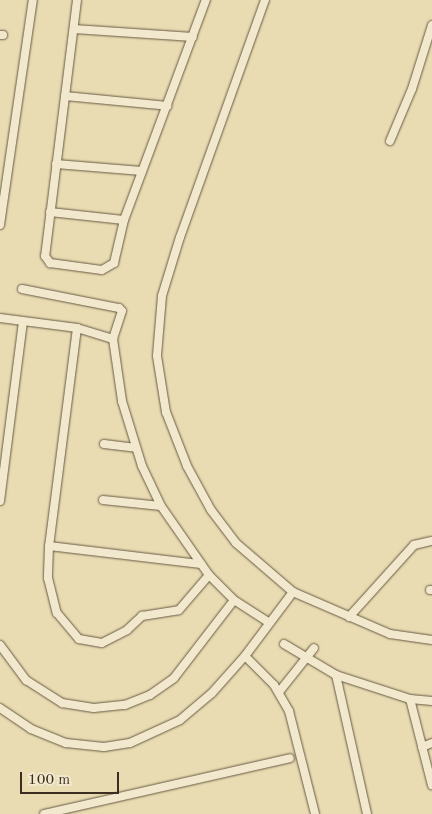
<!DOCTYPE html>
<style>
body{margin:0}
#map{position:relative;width:432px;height:814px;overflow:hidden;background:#eadcb2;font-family:"Old Standard TT",serif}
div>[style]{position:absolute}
.roads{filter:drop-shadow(0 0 1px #675a43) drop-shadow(0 0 1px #675a43)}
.minor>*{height:8px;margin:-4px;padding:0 4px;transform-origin:4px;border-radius:4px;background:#f1e8cd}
span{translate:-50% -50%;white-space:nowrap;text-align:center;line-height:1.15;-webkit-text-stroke:4px #f1e8cd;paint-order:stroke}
.scale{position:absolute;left:20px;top:772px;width:99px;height:22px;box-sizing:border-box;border:2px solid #3b2e1e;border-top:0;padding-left:6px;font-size:15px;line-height:18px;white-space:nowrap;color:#3b2e1e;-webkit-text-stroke:4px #f1e8cd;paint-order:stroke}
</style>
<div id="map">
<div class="roads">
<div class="minor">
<div style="left:77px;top:0;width:258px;rotate:97.1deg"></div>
<div style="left:45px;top:256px;width:9px;rotate:54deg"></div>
<div style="left:50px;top:263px;width:52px;rotate:7.7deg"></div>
<div style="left:102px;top:270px;width:14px;rotate:-30deg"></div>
<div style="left:114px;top:263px;width:44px;rotate:-76.9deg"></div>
<div style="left:124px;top:220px;width:235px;rotate:-69.6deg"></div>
<div style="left:265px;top:0;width:252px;rotate:109.7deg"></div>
<div style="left:180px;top:237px;width:62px;rotate:107deg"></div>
<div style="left:162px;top:296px;width:60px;rotate:94.8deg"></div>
<div style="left:157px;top:356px;width:57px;rotate:80.9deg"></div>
<div style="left:166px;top:412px;width:58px;rotate:68.7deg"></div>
<div style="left:187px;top:466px;width:50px;rotate:61.4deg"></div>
<div style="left:211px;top:510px;width:41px;rotate:52.9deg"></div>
<div style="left:236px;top:543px;width:75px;rotate:40.7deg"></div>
<div style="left:293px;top:592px;width:106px;rotate:23.4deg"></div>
<div style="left:390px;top:634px;width:42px;rotate:8.1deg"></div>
<div style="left:74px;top:29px;width:119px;rotate:3.8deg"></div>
<div style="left:0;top:35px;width:3px"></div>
<div style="left:65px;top:96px;width:103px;rotate:5.5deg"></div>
<div style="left:390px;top:141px;width:56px;rotate:-67.1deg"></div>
<div style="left:412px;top:89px;width:67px;rotate:-72.6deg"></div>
<div style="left:56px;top:164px;width:86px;rotate:4.7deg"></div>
<div style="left:50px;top:212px;width:74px;rotate:6.2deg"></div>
<div style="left:0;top:225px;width:227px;rotate:-81.7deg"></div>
<div style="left:22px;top:289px;width:99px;rotate:11.1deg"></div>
<div style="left:119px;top:308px;width:4px;rotate:45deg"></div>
<div style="left:122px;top:311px;width:29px;rotate:108deg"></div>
<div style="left:0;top:318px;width:78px;rotate:7.4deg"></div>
<div style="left:77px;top:328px;width:38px;rotate:17deg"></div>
<div style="left:113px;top:339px;width:63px;rotate:81.7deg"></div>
<div style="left:122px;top:401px;width:68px;rotate:72.9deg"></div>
<div style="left:142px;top:466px;width:44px;rotate:64.6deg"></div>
<div style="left:161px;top:506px;width:84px;rotate:55.2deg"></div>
<div style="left:209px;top:575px;width:35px;rotate:45deg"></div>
<div style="left:234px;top:600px;width:40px;rotate:32.9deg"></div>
<div style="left:77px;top:328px;width:220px;rotate:97.3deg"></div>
<div style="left:49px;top:546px;width:32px;rotate:92deg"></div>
<div style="left:48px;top:578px;width:36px;rotate:76deg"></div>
<div style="left:57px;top:613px;width:34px;rotate:50deg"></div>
<div style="left:79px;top:639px;width:23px;rotate:10deg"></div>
<div style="left:102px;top:643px;width:28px;rotate:-27deg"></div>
<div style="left:127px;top:630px;width:21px;rotate:-43deg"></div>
<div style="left:142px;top:616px;width:37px;rotate:-9deg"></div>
<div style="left:179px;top:610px;width:46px;rotate:-49.4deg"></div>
<div style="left:104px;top:444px;width:32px;rotate:7deg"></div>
<div style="left:103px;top:500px;width:58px;rotate:5.9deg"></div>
<div style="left:0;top:501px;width:181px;rotate:-82.7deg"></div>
<div style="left:49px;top:546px;width:153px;rotate:6.8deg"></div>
<div style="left:430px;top:590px;width:2px"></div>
<div style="left:293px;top:592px;width:80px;rotate:126.9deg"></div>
<div style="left:245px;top:656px;width:41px;rotate:45deg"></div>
<div style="left:274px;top:685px;width:30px;rotate:60deg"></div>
<div style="left:289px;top:711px;width:106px;rotate:75.8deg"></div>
<div style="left:349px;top:617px;width:97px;rotate:-47.9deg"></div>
<div style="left:414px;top:545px;width:18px;rotate:-13deg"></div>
<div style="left:284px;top:644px;width:61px;rotate:30.8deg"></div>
<div style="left:336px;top:675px;width:78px;rotate:18deg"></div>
<div style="left:410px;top:699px;width:22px;rotate:5deg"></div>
<div style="left:0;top:645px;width:44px;rotate:53.4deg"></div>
<div style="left:26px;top:680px;width:43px;rotate:32.6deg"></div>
<div style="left:62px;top:703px;width:32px;rotate:9deg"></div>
<div style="left:94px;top:708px;width:31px;rotate:-6deg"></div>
<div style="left:125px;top:705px;width:27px;rotate:-22deg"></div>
<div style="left:150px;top:695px;width:29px;rotate:-35deg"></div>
<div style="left:174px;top:678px;width:98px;rotate:-52.4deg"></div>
<div style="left:336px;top:675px;width:142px;rotate:77.4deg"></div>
<div style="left:279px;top:692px;width:56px;rotate:-51.5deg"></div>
<div style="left:410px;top:699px;width:89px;rotate:75.7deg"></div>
<div style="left:0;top:708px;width:37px;rotate:34deg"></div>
<div style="left:31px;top:729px;width:38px;rotate:22deg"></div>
<div style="left:66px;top:743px;width:38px;rotate:6deg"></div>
<div style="left:104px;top:747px;width:26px;rotate:-9deg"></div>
<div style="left:130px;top:743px;width:55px;rotate:-24.7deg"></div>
<div style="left:180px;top:720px;width:42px;rotate:-40.2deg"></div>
<div style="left:212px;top:693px;width:50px;rotate:-48.3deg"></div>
<div style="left:422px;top:747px;width:11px;rotate:-22deg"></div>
<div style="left:44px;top:814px;width:252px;rotate:-12.8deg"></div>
</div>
</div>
<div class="scale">100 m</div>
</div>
